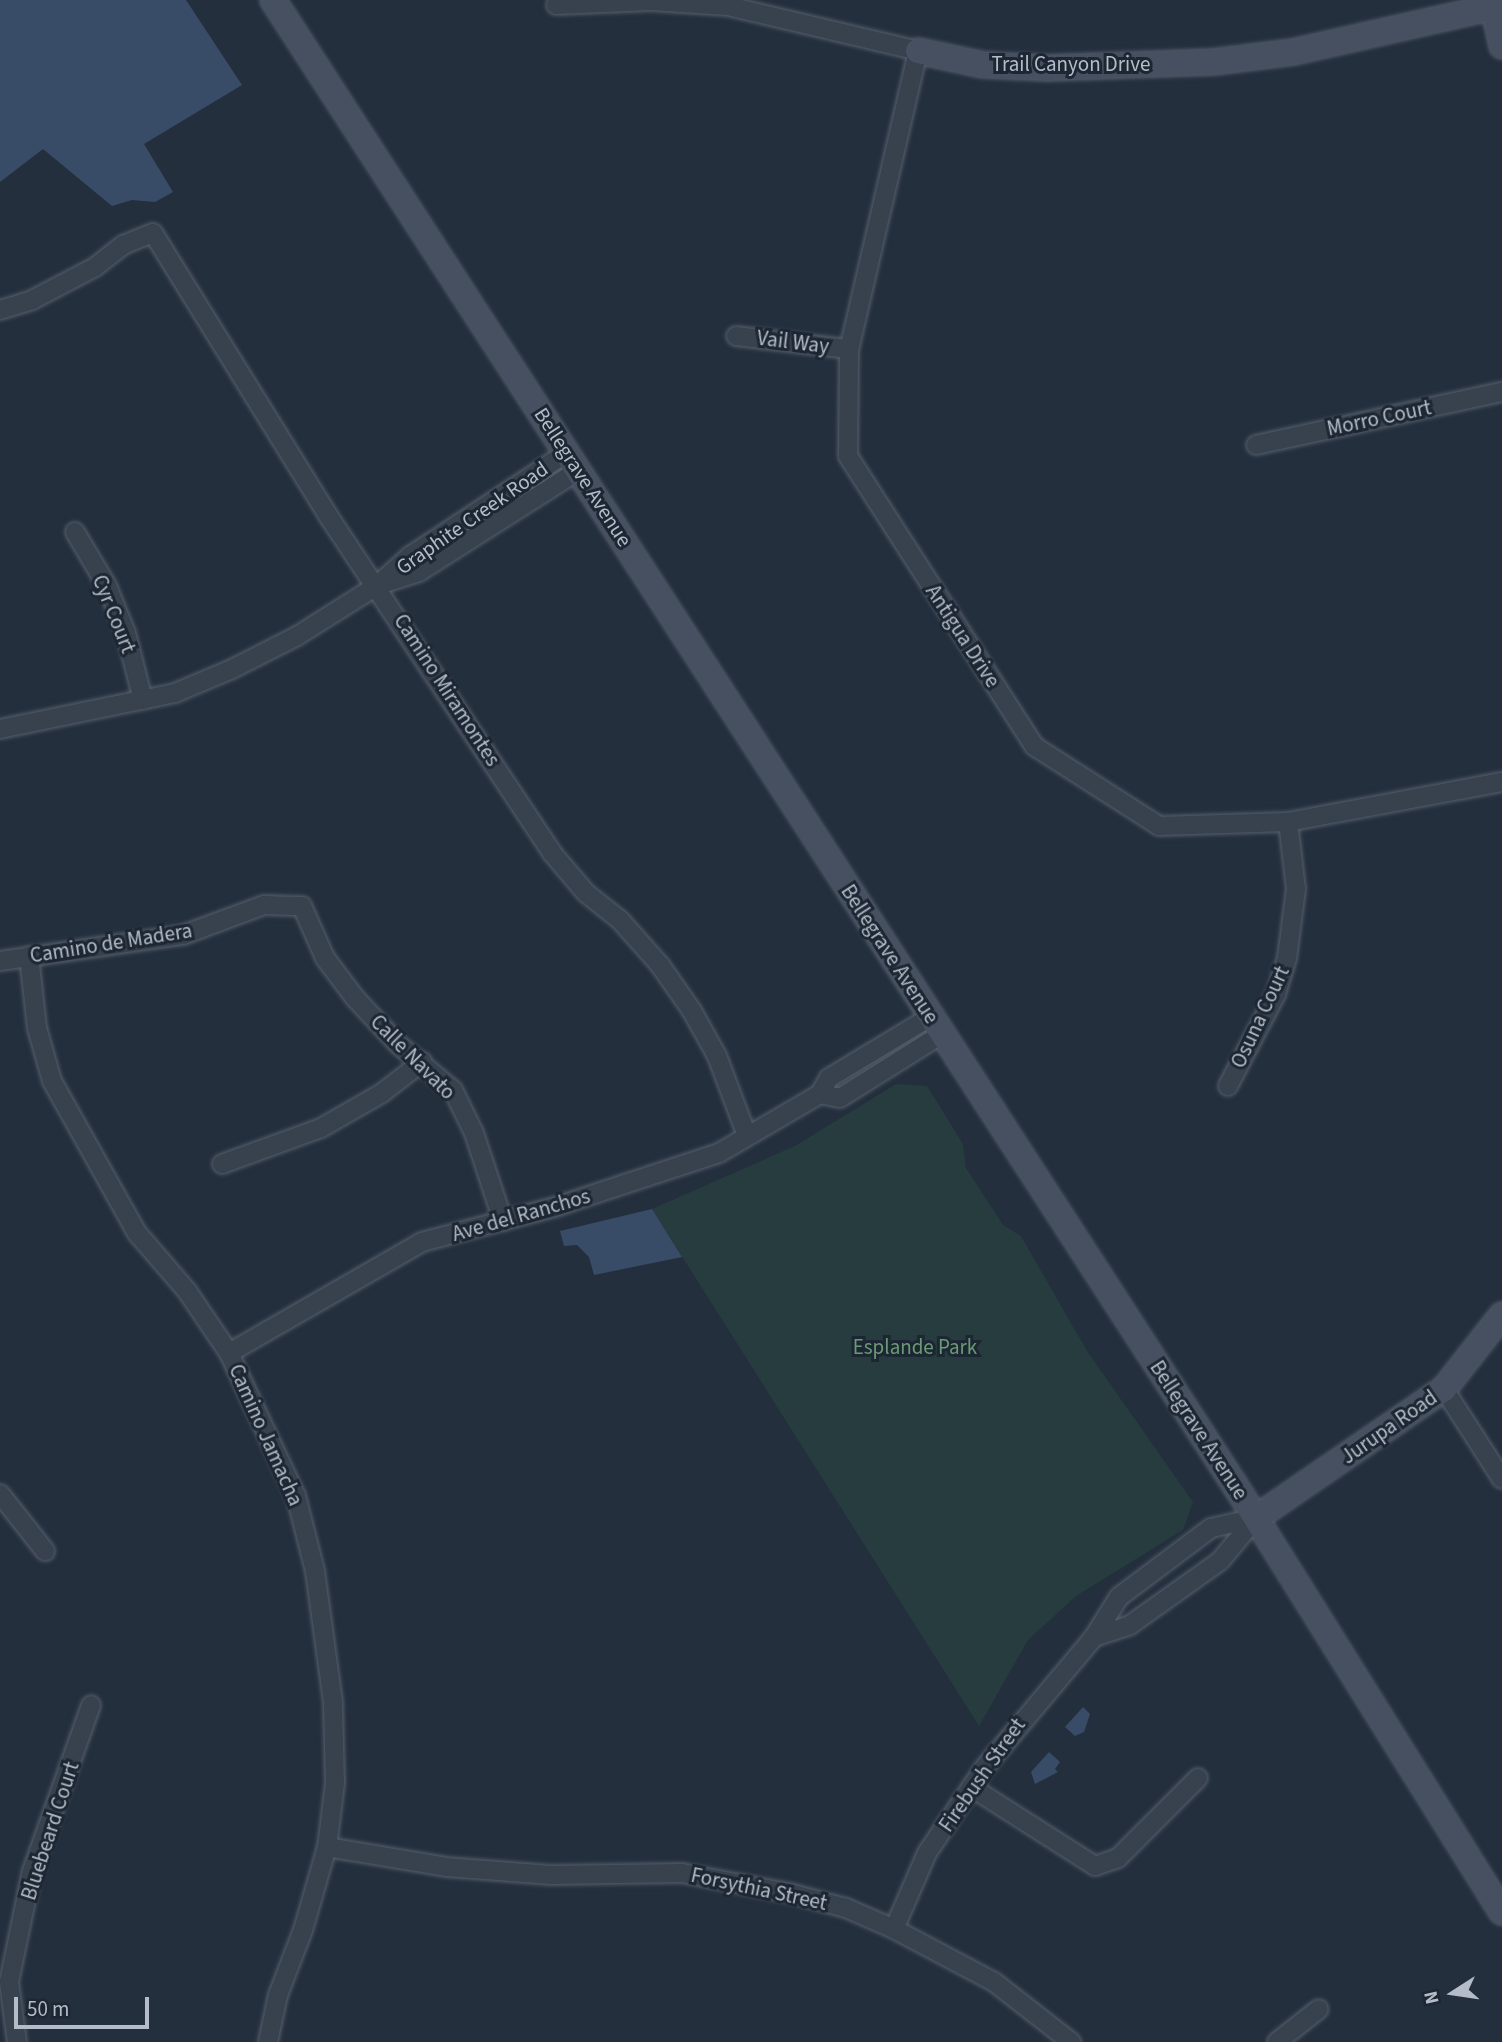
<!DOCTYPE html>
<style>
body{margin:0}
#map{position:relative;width:1502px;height:2042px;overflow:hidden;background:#242f3e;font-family:"Source Sans 3",sans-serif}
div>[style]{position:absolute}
.green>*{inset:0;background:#263c3f}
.water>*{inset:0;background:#394c67}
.roads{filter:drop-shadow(0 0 2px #565f6c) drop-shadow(0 0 2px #565f6c)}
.street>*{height:18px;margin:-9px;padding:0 9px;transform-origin:9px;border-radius:9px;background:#38414e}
.secondary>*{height:24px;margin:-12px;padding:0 12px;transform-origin:12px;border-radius:12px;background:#465061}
span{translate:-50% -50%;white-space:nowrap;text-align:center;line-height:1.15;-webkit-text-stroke:6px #1d2633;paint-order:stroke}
.street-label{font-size:21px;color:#b4bcc9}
.park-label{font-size:21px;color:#6b9a76}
.north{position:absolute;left:1418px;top:1958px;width:70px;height:70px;-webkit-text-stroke:5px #1d2633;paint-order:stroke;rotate:258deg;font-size:19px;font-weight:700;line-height:28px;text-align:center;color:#b4bcc9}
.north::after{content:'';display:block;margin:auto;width:24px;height:32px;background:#b4bcc9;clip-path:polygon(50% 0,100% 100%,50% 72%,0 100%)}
.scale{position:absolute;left:14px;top:1997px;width:135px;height:32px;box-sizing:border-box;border:4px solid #b4bcc9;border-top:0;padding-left:9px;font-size:21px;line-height:24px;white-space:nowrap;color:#b4bcc9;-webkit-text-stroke:5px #1d2633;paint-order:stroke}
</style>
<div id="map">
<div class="green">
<div style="clip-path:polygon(896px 1084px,927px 1086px,963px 1144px,966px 1168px,1003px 1225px,1021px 1236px,1087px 1351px,1193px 1502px,1183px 1530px,1076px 1596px,1028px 1640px,979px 1726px,652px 1209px,795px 1146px)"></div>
</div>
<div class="water">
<div style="clip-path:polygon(0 0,186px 0,242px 85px,144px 144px,173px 192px,155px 202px,132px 200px,112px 206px,43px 149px,0 182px)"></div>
<div style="clip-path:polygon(652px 1209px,682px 1257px,594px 1275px,589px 1257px,577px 1245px,564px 1246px,560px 1231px)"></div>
<div style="clip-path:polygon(1083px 1707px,1090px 1714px,1084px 1732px,1075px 1736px,1065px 1727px)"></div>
<div style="clip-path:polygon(1049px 1752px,1060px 1762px,1055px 1769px,1058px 1772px,1035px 1784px,1031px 1772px)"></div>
</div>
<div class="roads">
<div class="street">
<div style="left:556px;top:5px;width:95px;rotate:-2.4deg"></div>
<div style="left:651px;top:1px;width:77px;rotate:3.7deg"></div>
<div style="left:728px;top:6px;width:195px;rotate:13.3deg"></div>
<div style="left:918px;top:51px;width:306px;rotate:103deg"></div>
<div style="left:849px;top:349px;width:107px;rotate:90.5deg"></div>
<div style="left:848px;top:456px;width:345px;rotate:57.3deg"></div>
<div style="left:1034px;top:746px;width:148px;rotate:32.6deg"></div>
<div style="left:1159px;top:826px;width:129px;rotate:-1.8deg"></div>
<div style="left:1288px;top:822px;width:218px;rotate:-10.6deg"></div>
<div style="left:0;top:310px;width:34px;rotate:-17deg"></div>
<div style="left:32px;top:300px;width:71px;rotate:-27.6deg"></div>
<div style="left:95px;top:267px;width:36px;rotate:-38deg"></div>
<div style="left:123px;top:245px;width:32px;rotate:-22deg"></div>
<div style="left:153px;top:233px;width:331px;rotate:58.2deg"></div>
<div style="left:327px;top:514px;width:407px;rotate:56.4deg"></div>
<div style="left:552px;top:853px;width:52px;rotate:49.6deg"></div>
<div style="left:586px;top:893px;width:43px;rotate:38.5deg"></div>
<div style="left:620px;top:920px;width:60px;rotate:48.4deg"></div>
<div style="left:660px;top:965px;width:56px;rotate:55.2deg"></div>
<div style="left:692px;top:1011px;width:51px;rotate:60.9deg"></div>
<div style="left:717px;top:1056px;width:85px;rotate:69.4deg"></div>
<div style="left:736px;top:336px;width:114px;rotate:6.6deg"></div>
<div style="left:1256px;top:445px;width:252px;rotate:-12.2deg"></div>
<div style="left:75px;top:532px;width:63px;rotate:59.3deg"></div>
<div style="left:107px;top:586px;width:51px;rotate:68deg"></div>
<div style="left:126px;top:633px;width:69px;rotate:75.8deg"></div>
<div style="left:385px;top:583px;width:36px;rotate:-18deg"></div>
<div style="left:419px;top:572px;width:190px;rotate:-32.5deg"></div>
<div style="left:0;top:729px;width:179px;rotate:-11.6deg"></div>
<div style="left:175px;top:693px;width:62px;rotate:-22.8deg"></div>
<div style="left:232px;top:669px;width:73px;rotate:-26.9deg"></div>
<div style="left:297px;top:636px;width:96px;rotate:-32.2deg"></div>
<div style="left:378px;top:585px;width:43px;rotate:-42.2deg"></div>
<div style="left:410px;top:556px;width:189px;rotate:-33.4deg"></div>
<div style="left:29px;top:956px;width:72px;rotate:83.7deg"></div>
<div style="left:37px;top:1028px;width:55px;rotate:74.2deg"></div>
<div style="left:52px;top:1081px;width:174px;rotate:60.8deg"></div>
<div style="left:137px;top:1233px;width:77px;rotate:49.2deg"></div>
<div style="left:187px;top:1291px;width:75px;rotate:55.9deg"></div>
<div style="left:229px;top:1353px;width:158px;rotate:64.9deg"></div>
<div style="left:296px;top:1496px;width:77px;rotate:75.8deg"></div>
<div style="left:315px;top:1571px;width:132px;rotate:82.2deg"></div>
<div style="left:333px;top:1702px;width:81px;rotate:88.6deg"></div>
<div style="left:335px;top:1783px;width:64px;rotate:97.1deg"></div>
<div style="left:327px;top:1847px;width:86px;rotate:106.1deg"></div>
<div style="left:303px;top:1930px;width:70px;rotate:111deg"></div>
<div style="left:278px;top:1995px;width:48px;rotate:102deg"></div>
<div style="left:0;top:961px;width:185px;rotate:-8.1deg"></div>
<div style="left:183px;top:935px;width:86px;rotate:-20.3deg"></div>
<div style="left:264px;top:905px;width:38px;rotate:2deg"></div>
<div style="left:302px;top:906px;width:57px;rotate:66.1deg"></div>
<div style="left:325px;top:958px;width:50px;rotate:53.1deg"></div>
<div style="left:355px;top:998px;width:64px;rotate:46.9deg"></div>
<div style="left:399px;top:1045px;width:70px;rotate:39.8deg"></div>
<div style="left:453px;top:1090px;width:48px;rotate:64deg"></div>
<div style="left:474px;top:1133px;width:93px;rotate:71.8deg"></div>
<div style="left:1228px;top:1086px;width:104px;rotate:-62.4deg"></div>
<div style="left:1276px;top:994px;width:38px;rotate:-73deg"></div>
<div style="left:1287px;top:958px;width:70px;rotate:-82.6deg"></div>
<div style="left:1296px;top:889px;width:67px;rotate:-96.8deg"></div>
<div style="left:820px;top:1094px;width:20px;rotate:11deg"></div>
<div style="left:840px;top:1098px;width:120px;rotate:-32.1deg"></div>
<div style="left:222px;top:1164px;width:105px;rotate:-20deg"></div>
<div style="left:321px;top:1128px;width:70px;rotate:-29.8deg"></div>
<div style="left:382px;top:1093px;width:51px;rotate:-37.8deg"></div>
<div style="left:229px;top:1353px;width:223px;rotate:-29.9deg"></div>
<div style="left:422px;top:1242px;width:141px;rotate:-14.8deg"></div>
<div style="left:558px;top:1206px;width:169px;rotate:-18.2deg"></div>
<div style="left:719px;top:1153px;width:117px;rotate:-30.3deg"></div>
<div style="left:820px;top:1094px;width:18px;rotate:-61deg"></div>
<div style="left:829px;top:1078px;width:118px;rotate:-31.1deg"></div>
<div style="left:1444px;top:1389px;width:107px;rotate:57.2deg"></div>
<div style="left:0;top:1494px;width:73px;rotate:51.7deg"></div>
<div style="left:1094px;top:1637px;width:38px;rotate:-18deg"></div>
<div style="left:1130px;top:1625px;width:110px;rotate:-35.4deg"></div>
<div style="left:1220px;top:1561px;width:56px;rotate:-50.1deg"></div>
<div style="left:971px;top:1787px;width:147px;rotate:32.5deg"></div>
<div style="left:1095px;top:1866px;width:24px;rotate:-19deg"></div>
<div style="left:1118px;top:1858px;width:113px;rotate:-45deg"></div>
<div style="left:327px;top:1847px;width:121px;rotate:9.5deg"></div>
<div style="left:446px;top:1867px;width:105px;rotate:4.4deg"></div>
<div style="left:551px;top:1875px;width:131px;rotate:-0.9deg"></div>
<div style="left:682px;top:1873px;width:109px;rotate:10.6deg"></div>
<div style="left:789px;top:1893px;width:59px;rotate:14.7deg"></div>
<div style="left:846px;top:1908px;width:52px;rotate:23.6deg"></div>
<div style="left:894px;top:1929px;width:113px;rotate:27.9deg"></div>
<div style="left:994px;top:1982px;width:98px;rotate:37.9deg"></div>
<div style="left:894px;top:1929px;width:83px;rotate:-66.5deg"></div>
<div style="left:927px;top:1853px;width:104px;rotate:-56deg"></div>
<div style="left:985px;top:1767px;width:170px;rotate:-50deg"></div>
<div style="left:1094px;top:1637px;width:47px;rotate:-58deg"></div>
<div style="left:1119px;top:1597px;width:115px;rotate:-36.9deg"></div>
<div style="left:1211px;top:1528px;width:46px;rotate:-12.5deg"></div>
<div style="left:17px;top:2042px;width:61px;rotate:-97.6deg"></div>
<div style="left:9px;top:1982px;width:113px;rotate:-78.3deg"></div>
<div style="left:32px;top:1871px;width:176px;rotate:-70.4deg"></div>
<div style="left:1277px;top:2042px;width:53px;rotate:-38.2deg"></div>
</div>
<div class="secondary">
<div style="left:273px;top:0;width:1779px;rotate:57.07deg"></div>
<div style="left:1240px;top:1493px;width:494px;rotate:58deg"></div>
<div style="left:1492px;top:0;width:47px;rotate:77.7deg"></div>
<div style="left:918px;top:51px;width:67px;rotate:12deg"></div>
<div style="left:984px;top:65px;width:63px;rotate:2.7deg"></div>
<div style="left:1047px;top:68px;width:166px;rotate:-2.1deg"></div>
<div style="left:1213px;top:62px;width:81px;rotate:-7.1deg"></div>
<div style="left:1293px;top:52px;width:214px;rotate:-12.7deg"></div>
<div style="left:1256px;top:1518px;width:228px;rotate:-34.5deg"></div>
<div style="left:1444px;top:1389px;width:94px;rotate:-51.9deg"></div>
</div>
</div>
<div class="street-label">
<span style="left:1071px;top:64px">Trail Canyon Drive</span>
<span style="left:793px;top:342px;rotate:7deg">Vail Way</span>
<span style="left:1379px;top:418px;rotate:-12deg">Morro Court</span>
<span style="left:583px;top:477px;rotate:57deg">Bellegrave Avenue</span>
<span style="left:472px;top:518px;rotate:-35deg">Graphite Creek Road</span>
<span style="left:114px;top:614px;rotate:68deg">Cyr Court</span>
<span style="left:963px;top:636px;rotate:57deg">Antigua Drive</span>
<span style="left:447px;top:690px;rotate:57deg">Camino Miramontes</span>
<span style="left:111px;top:943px;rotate:-9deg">Camino de Madera</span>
<span style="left:890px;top:954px;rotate:57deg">Bellegrave Avenue</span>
<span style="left:1260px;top:1017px;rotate:-65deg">Osuna Court</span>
<span style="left:413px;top:1057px;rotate:45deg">Calle Navato</span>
<span style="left:521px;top:1215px;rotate:-16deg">Ave del Ranchos</span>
<span style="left:1389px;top:1427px;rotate:-35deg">Jurupa Road</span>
<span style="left:1199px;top:1430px;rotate:57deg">Bellegrave Avenue</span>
<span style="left:266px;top:1435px;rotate:66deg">Camino Jamacha</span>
<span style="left:982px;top:1775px;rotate:-55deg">Firebush Street</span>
<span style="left:50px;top:1831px;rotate:-72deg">Bluebeard Court</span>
<span style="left:759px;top:1889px;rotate:12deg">Forsythia Street</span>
</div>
<div class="park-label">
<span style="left:915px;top:1347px">Esplande Park</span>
</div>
<div class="north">N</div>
<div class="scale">50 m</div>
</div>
